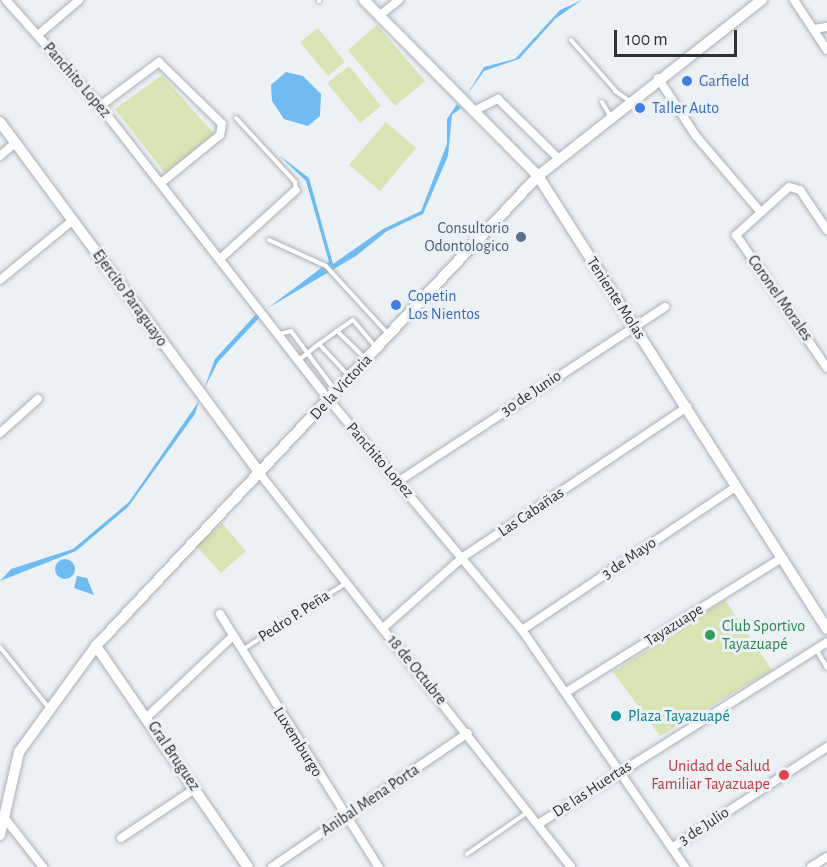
<!DOCTYPE html>
<meta charset="utf-8">
<style>
body{margin:0}
#map{position:relative;width:827px;height:867px;overflow:hidden;background:#ecf1f6;font-family:"Alegreya Sans",sans-serif}
div>[style]{position:absolute}
.green>*{inset:0;background:#d7e4b3}
.water>*{inset:0;background:#70bcf2}
.round{border-radius:50%}
.roads{filter:drop-shadow(0 0 2px #acb0b5) drop-shadow(0 0 2px #acb0b5)}
.lane>*{height:4px;margin:-2px;padding:0 2px;transform-origin:2px;border-radius:2px;background:#fff}
.street>*{height:8px;margin:-4px;padding:0 4px;transform-origin:4px;border-radius:4px;background:#fff}
.secondary>*{height:10px;margin:-5px;padding:0 5px;transform-origin:5px;border-radius:5px;background:#fff}
.dots>*{width:16px;height:16px;translate:-50% -50%;box-sizing:border-box;border:3px solid #ecf1f6;border-radius:50%}
span{translate:-50% -50%;white-space:nowrap;text-align:center;line-height:1.15;-webkit-text-stroke:6px #ecf1f6;paint-order:stroke}
.street-label{font-size:16px;color:#2f3133}
.shop-label{font-size:16px;color:#366cbe}
.left{translate:0 -50%;text-align:left}
.service-label{font-size:16px;color:#4e5e75}
.right{translate:-100% -50%;text-align:right}
.leisure-label{font-size:16px;color:#27864d}
.culture-label{font-size:16px;color:#0d838f}
.health-label{font-size:16px;color:#be3a42}
.scale{position:absolute;left:614px;top:30px;width:123px;height:27px;box-sizing:border-box;border:3px solid #2f3133;border-top:0;padding-left:8px;font-size:18px;line-height:21px;white-space:nowrap;color:#2f3133;-webkit-text-stroke:4px #ecf1f6;paint-order:stroke}
</style>
<div id="map">
<div class="green">
<div style="clip-path:polygon(377px 25px,425px 81px,395px 106px,348px 50px)"></div>
<div style="clip-path:polygon(318px 28px,345px 62px,328px 76px,300px 42px)"></div>
<div style="clip-path:polygon(349px 66px,381px 106px,360px 123px,327px 83px)"></div>
<div style="clip-path:polygon(162px 75px,214px 134px,165px 173px,115px 109px)"></div>
<div style="clip-path:polygon(386px 122px,416px 148px,380px 191px,349px 165px)"></div>
<div style="clip-path:polygon(222px 523px,246px 551px,221px 573px,196px 546px)"></div>
<div style="clip-path:polygon(725px 600px,772px 670px,660px 736px,613px 672px)"></div>
</div>
<div class="water">
<div style="clip-path:polygon(582px 0,555px 19px,519px 59px,484px 71px,466px 96px,484px 67px,515px 59px,560px 10px)"></div>
<div style="clip-path:polygon(286px 72px,303px 76px,321px 94px,320px 116px,308px 126px,284px 119px,272px 101px,271px 85px)"></div>
<div style="clip-path:polygon(457px 104px,461px 108px,452px 115px,448px 156px,423px 214px,387px 231px,356px 256px,268px 308px,329px 262px,306px 181px,279px 155px,309px 178px,333px 264px,383px 229px,421px 211px,447px 144px,447px 119px)"></div>
<div style="clip-path:polygon(258px 312px,261px 316px,218px 362px,204px 389px,215px 359px)"></div>
<div style="clip-path:polygon(199px 401px,195px 414px,128px 507px,76px 551px,0 581px,11px 569px,73px 549px,129px 502px)"></div>
<div class="round" style="left:55px;top:559px;width:20px;height:20px"></div>
<div style="clip-path:polygon(77px 576px,87px 578px,94px 595px,74px 588px)"></div>
</div>
<div class="roads">
<div class="lane">
<div style="left:319px;top:1px;width:1px;rotate:-90deg"></div>
<div style="left:571px;top:40px;width:68px;rotate:48.6deg"></div>
<div style="left:615px;top:91px;width:18px;rotate:34deg"></div>
<div style="left:602px;top:102px;width:16px;rotate:60deg"></div>
<div style="left:236px;top:118px;width:87px;rotate:47.3deg"></div>
<div style="left:295px;top:182px;width:8px;rotate:83deg"></div>
<div style="left:269px;top:240px;width:63px;rotate:24.5deg"></div>
<div style="left:326px;top:266px;width:92px;rotate:47.6deg"></div>
<div style="left:337px;top:331px;width:19px;rotate:-35deg"></div>
<div style="left:353px;top:320px;width:34px;rotate:50deg"></div>
<div style="left:280px;top:334px;width:11px;rotate:-15deg"></div>
<div style="left:291px;top:331px;width:72px;rotate:53.4deg"></div>
<div style="left:299px;top:360px;width:26px;rotate:-39deg"></div>
<div style="left:349px;top:376px;width:44px;rotate:-133.2deg"></div>
<div style="left:319px;top:344px;width:22px;rotate:-36deg"></div>
<div style="left:337px;top:331px;width:40px;rotate:44deg"></div>
<div style="left:0;top:647px;width:77px;rotate:51.3deg"></div>
<div style="left:816px;top:649px;width:22px;rotate:60deg"></div>
<div style="left:242px;top:650px;width:124px;rotate:-32.8deg"></div>
<div style="left:467px;top:854px;width:74px;rotate:-34.5deg"></div>
</div>
<div class="street">
<div style="left:6px;top:0;width:142px;rotate:48.4deg"></div>
<div style="left:100px;top:106px;width:373px;rotate:52.1deg"></div>
<div style="left:329px;top:400px;width:300px;rotate:50deg"></div>
<div style="left:522px;top:630px;width:288px;rotate:55.5deg"></div>
<div style="left:794px;top:0;width:60px;rotate:56.6deg"></div>
<div style="left:379px;top:16px;width:26px;rotate:-39deg"></div>
<div style="left:814px;top:29px;width:13px;rotate:-9deg"></div>
<div style="left:38px;top:35px;width:54px;rotate:-40.5deg"></div>
<div style="left:658px;top:78px;width:69px;rotate:56.8deg"></div>
<div style="left:696px;top:136px;width:97px;rotate:49.6deg"></div>
<div style="left:100px;top:106px;width:74px;rotate:-36.7deg"></div>
<div style="left:159px;top:62px;width:88px;rotate:44.5deg"></div>
<div style="left:222px;top:124px;width:11px;rotate:100deg"></div>
<div style="left:220px;top:135px;width:76px;rotate:140.9deg"></div>
<div style="left:474px;top:111px;width:27px;rotate:-27deg"></div>
<div style="left:498px;top:99px;width:86px;rotate:44.5deg"></div>
<div style="left:0;top:156px;width:21px;rotate:-41deg"></div>
<div style="left:827px;top:230px;width:48px;rotate:-124deg"></div>
<div style="left:800px;top:190px;width:11px;rotate:-165deg"></div>
<div style="left:789px;top:187px;width:72px;rotate:137.8deg"></div>
<div style="left:736px;top:235px;width:161px;rotate:55.6deg"></div>
<div style="left:221px;top:258px;width:101px;rotate:-42.2deg"></div>
<div style="left:0;top:280px;width:94px;rotate:-39.4deg"></div>
<div style="left:0;top:433px;width:51px;rotate:-41.8deg"></div>
<div style="left:260px;top:474px;width:501px;rotate:51.64deg"></div>
<div style="left:399px;top:481px;width:318px;rotate:-33.2deg"></div>
<div style="left:220px;top:614px;width:299px;rotate:57.9deg"></div>
<div style="left:383px;top:628px;width:107px;rotate:-41.6deg"></div>
<div style="left:463px;top:557px;width:270px;rotate:-33.8deg"></div>
<div style="left:522px;top:630px;width:257px;rotate:-33.8deg"></div>
<div style="left:568px;top:691px;width:250px;rotate:-31.9deg"></div>
<div style="left:147px;top:717px;width:118px;rotate:-43.3deg"></div>
<div style="left:3px;top:816px;width:65px;rotate:51.9deg"></div>
<div style="left:540px;top:823px;width:339px;rotate:-32.2deg"></div>
<div style="left:121px;top:838px;width:90px;rotate:-33.7deg"></div>
<div style="left:673px;top:847px;width:184px;rotate:-33deg"></div>
<div style="left:272px;top:867px;width:237px;rotate:-34.4deg"></div>
<div style="left:811px;top:867px;width:19px;rotate:-32deg"></div>
</div>
<div class="secondary">
<div style="left:364px;top:0;width:247px;rotate:45.3deg"></div>
<div style="left:538px;top:176px;width:537px;rotate:57.46deg"></div>
<div style="left:0;top:122px;width:438px;rotate:53.5deg"></div>
<div style="left:96px;top:646px;width:268px;rotate:55.5deg"></div>
<div style="left:0;top:835px;width:85px;rotate:-77.1deg"></div>
<div style="left:19px;top:752px;width:131px;rotate:-54deg"></div>
<div style="left:96px;top:646px;width:645px;rotate:-46.76deg"></div>
<div style="left:538px;top:176px;width:285px;rotate:-38.2deg"></div>
</div>
</div>
<div class="dots">
<div style="left:687px;top:81px;background:#3f7fe0"></div>
<div style="left:640px;top:108px;background:#3f7fe0"></div>
<div style="left:521px;top:237px;background:#5c6f8a"></div>
<div style="left:396px;top:305px;background:#3f7fe0"></div>
<div style="left:710px;top:635px;background:#2e9e5b"></div>
<div style="left:616px;top:716px;background:#0f9aa8"></div>
<div style="left:784px;top:775px;background:#e0444e"></div>
</div>
<div class="street-label">
<span style="left:77px;top:80px;rotate:49deg">Panchito Lopez</span>
<span style="left:130px;top:298px;rotate:54deg">Ejercito Paraguayo</span>
<span style="left:616px;top:298px;rotate:57deg">Teniente Molas</span>
<span style="left:780px;top:298px;rotate:55deg">Coronel Morales</span>
<span style="left:341px;top:387px;rotate:-47deg">De la Victoria</span>
<span style="left:531px;top:393px;rotate:-34deg">30 de Junio</span>
<span style="left:380px;top:460px;rotate:49deg">Panchito Lopez</span>
<span style="left:531px;top:512px;rotate:-34deg">Las Cabañas</span>
<span style="left:629px;top:558px;rotate:-34deg">3 de Mayo</span>
<span style="left:294px;top:616px;rotate:-33deg">Pedro P. Peña</span>
<span style="left:674px;top:625px;rotate:-32deg">Tayazuape</span>
<span style="left:417px;top:670px;rotate:51deg">18 de Octubre</span>
<span style="left:298px;top:742px;rotate:58deg">Luxemburgo</span>
<span style="left:174px;top:756px;rotate:56deg">Gral Bruguez</span>
<span style="left:592px;top:789px;rotate:-33deg">De las Huertas</span>
<span style="left:370px;top:800px;rotate:-34deg">Anibal Mena Porta</span>
<span style="left:704px;top:826px;rotate:-33deg">3 de Julio</span>
</div>
<div class="shop-label">
<span class="left" style="left:699px;top:81px">Garfield</span>
<span class="left" style="left:652px;top:108px">Taller Auto</span>
<span class="left" style="left:408px;top:305px">Copetin<br>Los Nientos</span>
</div>
<div class="service-label">
<span class="right" style="left:509px;top:237px">Consultorio<br>Odontologico</span>
</div>
<div class="leisure-label">
<span class="left" style="left:722px;top:635px">Club Sportivo<br>Tayazuapé</span>
</div>
<div class="culture-label">
<span class="left" style="left:628px;top:716px">Plaza Tayazuapé</span>
</div>
<div class="health-label">
<span class="right" style="left:770px;top:775px">Unidad de Salud<br>Familiar Tayazuape</span>
</div>
<div class="scale">100 m</div>
</div>
